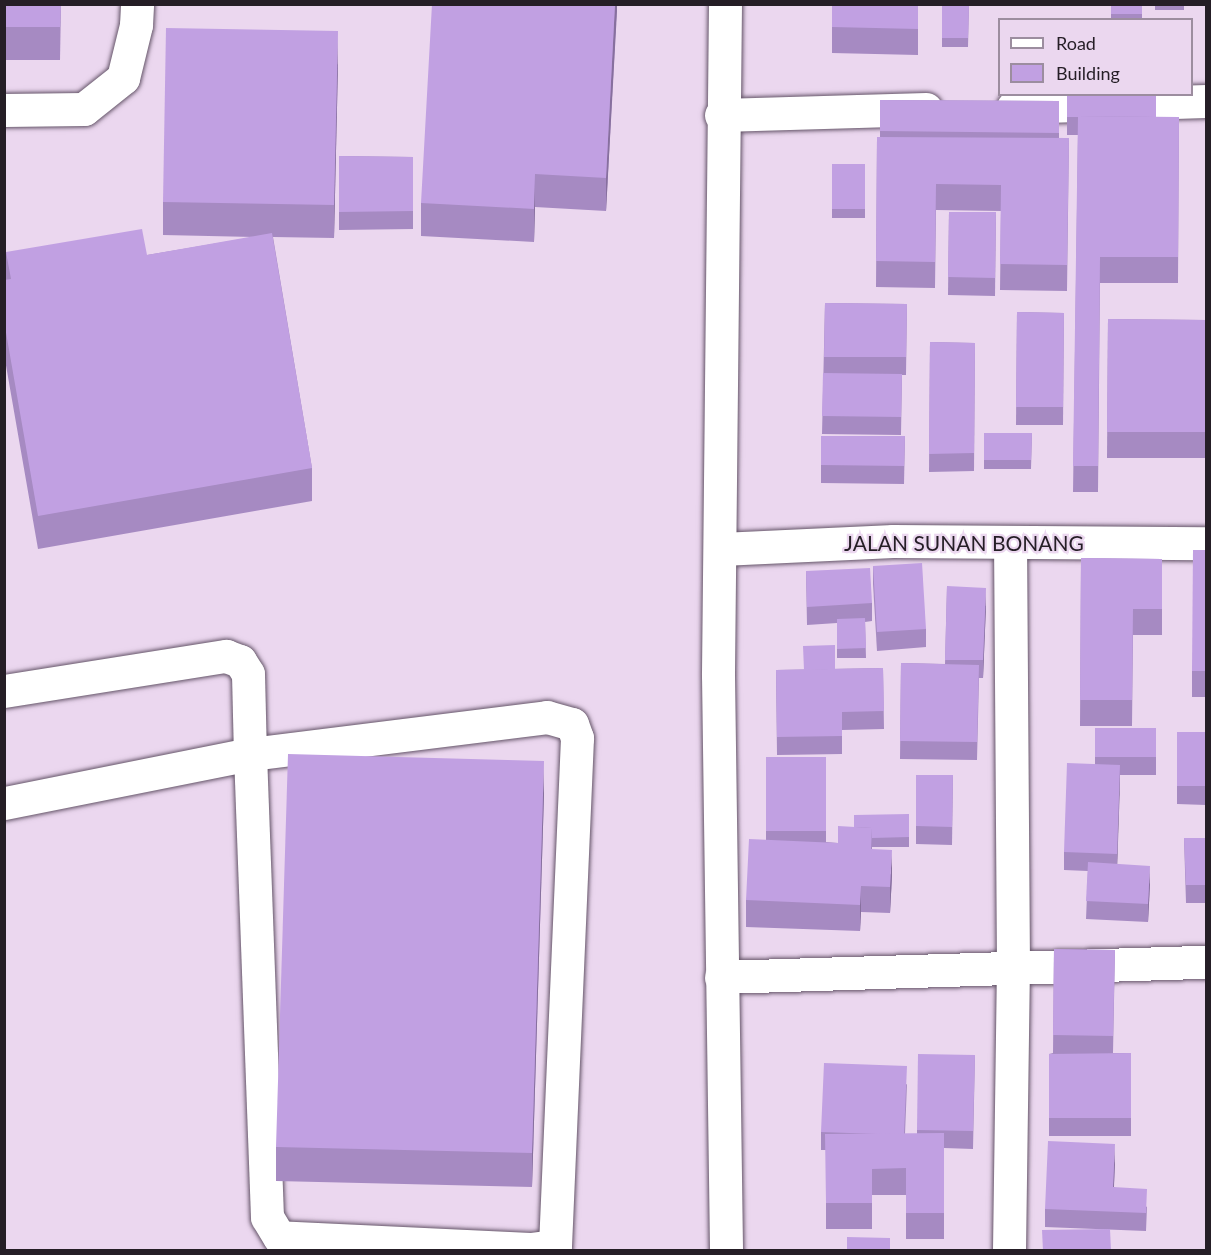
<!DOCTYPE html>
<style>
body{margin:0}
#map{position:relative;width:1211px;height:1255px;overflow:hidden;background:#ebd7ef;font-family:Lato,sans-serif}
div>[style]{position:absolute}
.roads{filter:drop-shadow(0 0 2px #655569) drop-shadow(0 0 2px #655569)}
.minor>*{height:33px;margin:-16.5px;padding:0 16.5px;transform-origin:16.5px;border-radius:16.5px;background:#fff}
.major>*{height:33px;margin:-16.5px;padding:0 16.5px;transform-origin:16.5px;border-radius:16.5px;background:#fff}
.wall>*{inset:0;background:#a68ac2}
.shaded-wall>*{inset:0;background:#87709e}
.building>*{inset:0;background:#c1a0e2}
span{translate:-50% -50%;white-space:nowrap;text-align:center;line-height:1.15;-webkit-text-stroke:4.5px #ebd7ef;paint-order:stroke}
.street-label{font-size:21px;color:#251e26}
.frame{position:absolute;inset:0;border:6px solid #251e26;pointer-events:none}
.legend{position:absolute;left:998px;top:18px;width:195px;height:78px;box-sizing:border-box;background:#ebd7ef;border:2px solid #9c8d9f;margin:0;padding:8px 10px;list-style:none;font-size:18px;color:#251e26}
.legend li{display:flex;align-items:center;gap:12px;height:30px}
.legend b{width:30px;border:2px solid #9c8d9f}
</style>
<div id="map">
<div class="roads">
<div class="minor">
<div style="left:1013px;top:107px;width:193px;rotate:-1.8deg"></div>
<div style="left:4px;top:110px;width:80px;rotate:-0.7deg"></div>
<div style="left:84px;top:109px;width:50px;rotate:-38.5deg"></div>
<div style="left:123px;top:78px;width:55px;rotate:-76.2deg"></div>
<div style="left:136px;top:25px;width:21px;rotate:-87deg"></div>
<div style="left:721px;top:115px;width:205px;rotate:-1.7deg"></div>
<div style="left:721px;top:549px;width:172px;rotate:-2.7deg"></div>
<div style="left:893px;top:541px;width:313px;rotate:0.4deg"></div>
<div style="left:4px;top:691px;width:225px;rotate:-9deg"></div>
<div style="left:226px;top:656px;width:15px;rotate:20deg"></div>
<div style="left:240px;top:661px;width:15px;rotate:58deg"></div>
<div style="left:248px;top:674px;width:80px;rotate:88.6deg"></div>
<div style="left:250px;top:754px;width:251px;rotate:168.7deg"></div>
<div style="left:547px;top:717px;width:26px;rotate:16deg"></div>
<div style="left:572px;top:724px;width:15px;rotate:70deg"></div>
<div style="left:577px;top:738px;width:508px;rotate:92.48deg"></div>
<div style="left:555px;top:1246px;width:25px;rotate:173deg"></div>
<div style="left:530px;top:1249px;width:251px;rotate:-177.3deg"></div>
<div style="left:279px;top:1237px;width:23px;rotate:-121deg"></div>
<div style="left:267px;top:1217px;width:463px;rotate:-92.1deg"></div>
<div style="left:250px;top:754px;width:299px;rotate:-7.1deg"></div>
<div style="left:721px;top:977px;width:485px;rotate:-1.8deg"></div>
<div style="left:1009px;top:1250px;width:283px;rotate:-89.2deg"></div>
<div style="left:1013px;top:967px;width:423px;rotate:-90.4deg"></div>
</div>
<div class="major">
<div style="left:725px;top:4px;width:671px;rotate:90.6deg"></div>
<div style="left:718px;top:675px;width:575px;rotate:89.2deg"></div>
</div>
</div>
<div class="wall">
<div style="clip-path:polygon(4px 4px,61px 4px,60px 60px,4px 60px)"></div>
<div style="clip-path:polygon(617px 4px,606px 211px,535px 207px,534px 242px,421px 236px,421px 203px)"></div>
<div style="clip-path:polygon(832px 4px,918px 4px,918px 55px,832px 53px)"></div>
<div style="clip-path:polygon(942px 4px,969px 4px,968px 47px,942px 47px)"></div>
<div style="clip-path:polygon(1111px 4px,1142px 4px,1142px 20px,1111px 20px)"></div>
<div style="clip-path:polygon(1155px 4px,1184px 4px,1184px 10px,1155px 10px)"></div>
<div style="clip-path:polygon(338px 64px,334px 238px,273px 237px,312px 468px,312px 501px,38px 549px,4px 354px,4px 280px,6px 280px,6px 252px,147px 255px,254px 237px,163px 235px,163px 202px)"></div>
<div style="clip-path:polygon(1067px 94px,1156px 117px,1179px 117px,1178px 283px,1100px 283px,1098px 492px,1073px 492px,1078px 135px,1067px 135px)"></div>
<div style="clip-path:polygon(880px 100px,1059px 101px,1059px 138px,1069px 138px,1067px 291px,1000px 290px,1001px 211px,936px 210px,935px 288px,876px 287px,877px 137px,880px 137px)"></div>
<div style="clip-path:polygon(339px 156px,413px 157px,413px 229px,339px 230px)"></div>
<div style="clip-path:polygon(832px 164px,865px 164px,865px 218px,832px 218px)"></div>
<div style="clip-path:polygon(949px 212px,996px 212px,995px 296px,948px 295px)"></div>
<div style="clip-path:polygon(825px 303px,907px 304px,906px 375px,902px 375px,901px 435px,822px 434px)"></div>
<div style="clip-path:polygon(1017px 312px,1064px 313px,1063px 425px,1016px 425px)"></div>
<div style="clip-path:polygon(1108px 319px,1206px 320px,1206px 458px,1107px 458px)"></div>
<div style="clip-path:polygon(930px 342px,975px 343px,974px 471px,929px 472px)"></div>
<div style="clip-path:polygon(1032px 433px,1031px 469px,984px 469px,984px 460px)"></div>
<div style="clip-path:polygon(821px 436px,905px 436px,904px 484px,821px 483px)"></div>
<div style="clip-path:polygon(1206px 550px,1206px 697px,1192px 697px,1192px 671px)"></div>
<div style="clip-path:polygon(1081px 558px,1162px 559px,1162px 635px,1133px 635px,1132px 726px,1080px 726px)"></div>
<div style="clip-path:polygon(873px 566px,926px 629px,926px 647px,877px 651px,873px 584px)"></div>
<div style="clip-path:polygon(806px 571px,872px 603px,872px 621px,865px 622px,866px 658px,837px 658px,837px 623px,807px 625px)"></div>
<div style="clip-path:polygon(947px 586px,986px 606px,983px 678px,979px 678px,977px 760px,900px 759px,901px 663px,945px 664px)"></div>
<div style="clip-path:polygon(883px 668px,884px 729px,842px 730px,842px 754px,777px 755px,776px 670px)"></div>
<div style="clip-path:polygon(1095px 728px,1156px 728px,1156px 775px,1120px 775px,1117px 864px,1150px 884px,1148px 922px,1086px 919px,1088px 871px,1064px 870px,1064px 852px,1095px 764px)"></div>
<div style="clip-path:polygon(1177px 732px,1206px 732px,1206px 805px,1177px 804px)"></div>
<div style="clip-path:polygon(766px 757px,826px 757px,826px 842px,838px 843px,854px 827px,909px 814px,909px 847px,872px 847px,872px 849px,892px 876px,890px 913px,861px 912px,860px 931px,746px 927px,746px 900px,766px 840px)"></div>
<div style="clip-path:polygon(916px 775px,953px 775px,952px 845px,916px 844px)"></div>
<div style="clip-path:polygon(544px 794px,532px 1187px,276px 1181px,276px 1147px)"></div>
<div style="clip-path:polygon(1184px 838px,1206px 838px,1206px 903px,1186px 903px)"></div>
<div style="clip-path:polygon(1054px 949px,1115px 950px,1113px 1053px,1131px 1053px,1131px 1136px,1049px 1136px,1049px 1054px,1053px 1053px)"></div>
<div style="clip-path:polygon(975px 1055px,973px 1149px,944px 1148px,944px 1239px,906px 1239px,906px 1195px,872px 1195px,872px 1229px,826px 1229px,826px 1150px,821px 1150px,821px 1132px,907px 1084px,905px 1134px,917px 1134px,917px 1130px)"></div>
<div style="clip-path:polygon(1115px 1162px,1114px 1187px,1147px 1207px,1146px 1231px,1045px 1227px,1045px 1209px)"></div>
</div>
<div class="shaded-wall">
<div style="clip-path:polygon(615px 4px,617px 4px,617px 11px,606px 211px,606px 178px)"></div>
<div style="clip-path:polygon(338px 31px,338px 64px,334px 238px,334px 205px)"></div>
<div style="clip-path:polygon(535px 174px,535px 207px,534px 242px,534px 209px)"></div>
<div style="clip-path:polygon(986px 588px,986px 606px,983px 678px,983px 660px)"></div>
<div style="clip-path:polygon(544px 761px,544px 794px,532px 1187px,532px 1153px)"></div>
<div style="clip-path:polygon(1120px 765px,1120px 783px,1117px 872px,1117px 854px)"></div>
<div style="clip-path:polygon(892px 850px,892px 876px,890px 913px,890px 887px)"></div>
<div style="clip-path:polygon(1150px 866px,1150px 884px,1148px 922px,1148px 904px)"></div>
<div style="clip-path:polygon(861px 886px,861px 912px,860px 931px,860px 905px)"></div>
<div style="clip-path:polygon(1115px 1144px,1115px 1162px,1113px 1205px,1113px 1187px)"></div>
</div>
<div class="building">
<div style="clip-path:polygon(4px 4px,61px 4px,60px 27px,4px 27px)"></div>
<div style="clip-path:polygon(432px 4px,615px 4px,606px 178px,535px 174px,534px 209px,421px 203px)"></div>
<div style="clip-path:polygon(832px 4px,918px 4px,918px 29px,832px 27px)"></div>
<div style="clip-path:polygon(942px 4px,969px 4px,968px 38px,942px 38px)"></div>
<div style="clip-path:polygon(1111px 4px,1142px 4px,1142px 14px,1111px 14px)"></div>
<div style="clip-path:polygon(166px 28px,338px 31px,334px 205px,163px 202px)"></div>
<div style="clip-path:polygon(1067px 94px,1156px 94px,1156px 117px,1078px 116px,1078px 117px,1067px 117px)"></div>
<div style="clip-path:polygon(880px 100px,1059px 101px,1059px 133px,880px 131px)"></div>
<div style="clip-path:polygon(1078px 116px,1179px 117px,1178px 257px,1100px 257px,1098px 466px,1073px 466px)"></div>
<div style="clip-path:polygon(877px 137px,1069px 138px,1067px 265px,1000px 264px,1001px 185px,936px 184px,935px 262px,876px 261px)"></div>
<div style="clip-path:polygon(339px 156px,413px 157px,413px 211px,339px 212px)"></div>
<div style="clip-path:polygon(832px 164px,865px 164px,865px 209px,832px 209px)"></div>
<div style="clip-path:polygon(949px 212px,996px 212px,995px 278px,948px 277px)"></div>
<div style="clip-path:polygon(142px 229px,147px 255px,272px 233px,312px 468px,38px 516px,4px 321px,4px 280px,11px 279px,6px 252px)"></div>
<div style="clip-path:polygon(825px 303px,907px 304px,906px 357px,824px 357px)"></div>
<div style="clip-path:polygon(1017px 312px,1064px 313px,1063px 407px,1016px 407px)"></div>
<div style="clip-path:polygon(1108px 319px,1206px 320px,1206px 432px,1107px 432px)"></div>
<div style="clip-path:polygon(930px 342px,975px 343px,974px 453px,929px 454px)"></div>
<div style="clip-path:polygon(823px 373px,902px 374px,901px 417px,822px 416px)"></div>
<div style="clip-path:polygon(984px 433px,1032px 433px,1031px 460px,984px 460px)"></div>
<div style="clip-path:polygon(821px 436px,905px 436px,904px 466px,821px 465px)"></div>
<div style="clip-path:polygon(1193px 550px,1206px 550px,1206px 671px,1192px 671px)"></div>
<div style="clip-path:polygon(1081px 558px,1162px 559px,1162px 609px,1133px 609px,1132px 700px,1080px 700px)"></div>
<div style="clip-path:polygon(922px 563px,926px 629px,877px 632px,873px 566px)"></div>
<div style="clip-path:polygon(870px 568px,872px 603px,807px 607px,806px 571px)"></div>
<div style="clip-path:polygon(947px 586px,986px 588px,983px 660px,945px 660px)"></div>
<div style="clip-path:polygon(865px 618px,866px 648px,837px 649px,837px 619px)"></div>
<div style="clip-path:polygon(835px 645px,835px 669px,804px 670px,803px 646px)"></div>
<div style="clip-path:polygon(901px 663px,979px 665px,977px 742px,900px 741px)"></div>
<div style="clip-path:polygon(883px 668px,884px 711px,842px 712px,842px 736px,777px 737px,776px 670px)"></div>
<div style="clip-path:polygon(1095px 728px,1156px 728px,1156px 757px,1095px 757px)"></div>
<div style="clip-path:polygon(1177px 732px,1206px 732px,1206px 786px,1177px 786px)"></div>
<div style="clip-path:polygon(288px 754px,544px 761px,532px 1153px,276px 1147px)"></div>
<div style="clip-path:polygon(766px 757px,826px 757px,826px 831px,766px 831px)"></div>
<div style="clip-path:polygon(1067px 763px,1120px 765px,1117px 854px,1064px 852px)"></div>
<div style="clip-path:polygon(916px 775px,953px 775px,952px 827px,916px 826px)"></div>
<div style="clip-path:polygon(909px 814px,909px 837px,872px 838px,872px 828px,854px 827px,854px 815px)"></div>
<div style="clip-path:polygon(838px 826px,872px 828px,871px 849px,892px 850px,890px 887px,861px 886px,860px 905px,746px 900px,749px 839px,838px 843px)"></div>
<div style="clip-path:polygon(1184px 838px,1206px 838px,1206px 885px,1186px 885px)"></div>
<div style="clip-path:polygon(1088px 862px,1150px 866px,1148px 904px,1086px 901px)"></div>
<div style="clip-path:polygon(1054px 949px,1115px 950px,1113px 1036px,1053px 1035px)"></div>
<div style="clip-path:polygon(1131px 1053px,1131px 1118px,1049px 1118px,1049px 1054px)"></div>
<div style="clip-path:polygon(918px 1054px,975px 1055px,973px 1131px,917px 1130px)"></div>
<div style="clip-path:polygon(824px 1063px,907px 1066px,904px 1134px,877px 1134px,821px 1132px)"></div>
<div style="clip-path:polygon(944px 1133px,944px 1213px,906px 1213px,906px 1168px,872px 1169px,872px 1203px,826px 1203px,825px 1134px)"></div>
<div style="clip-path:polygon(1048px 1141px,1115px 1144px,1113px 1187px,1147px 1189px,1146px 1213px,1045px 1209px)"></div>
<div style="clip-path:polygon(1110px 1229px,1111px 1251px,1043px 1251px,1042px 1230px)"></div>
<div style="clip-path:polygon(847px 1237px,890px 1238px,890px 1251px,847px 1251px)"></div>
</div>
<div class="street-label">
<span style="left:964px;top:543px">JALAN SUNAN BONANG</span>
</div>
<div class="frame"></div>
<ul class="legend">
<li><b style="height:8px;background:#fff"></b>Road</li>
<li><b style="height:16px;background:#c1a0e2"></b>Building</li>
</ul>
</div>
